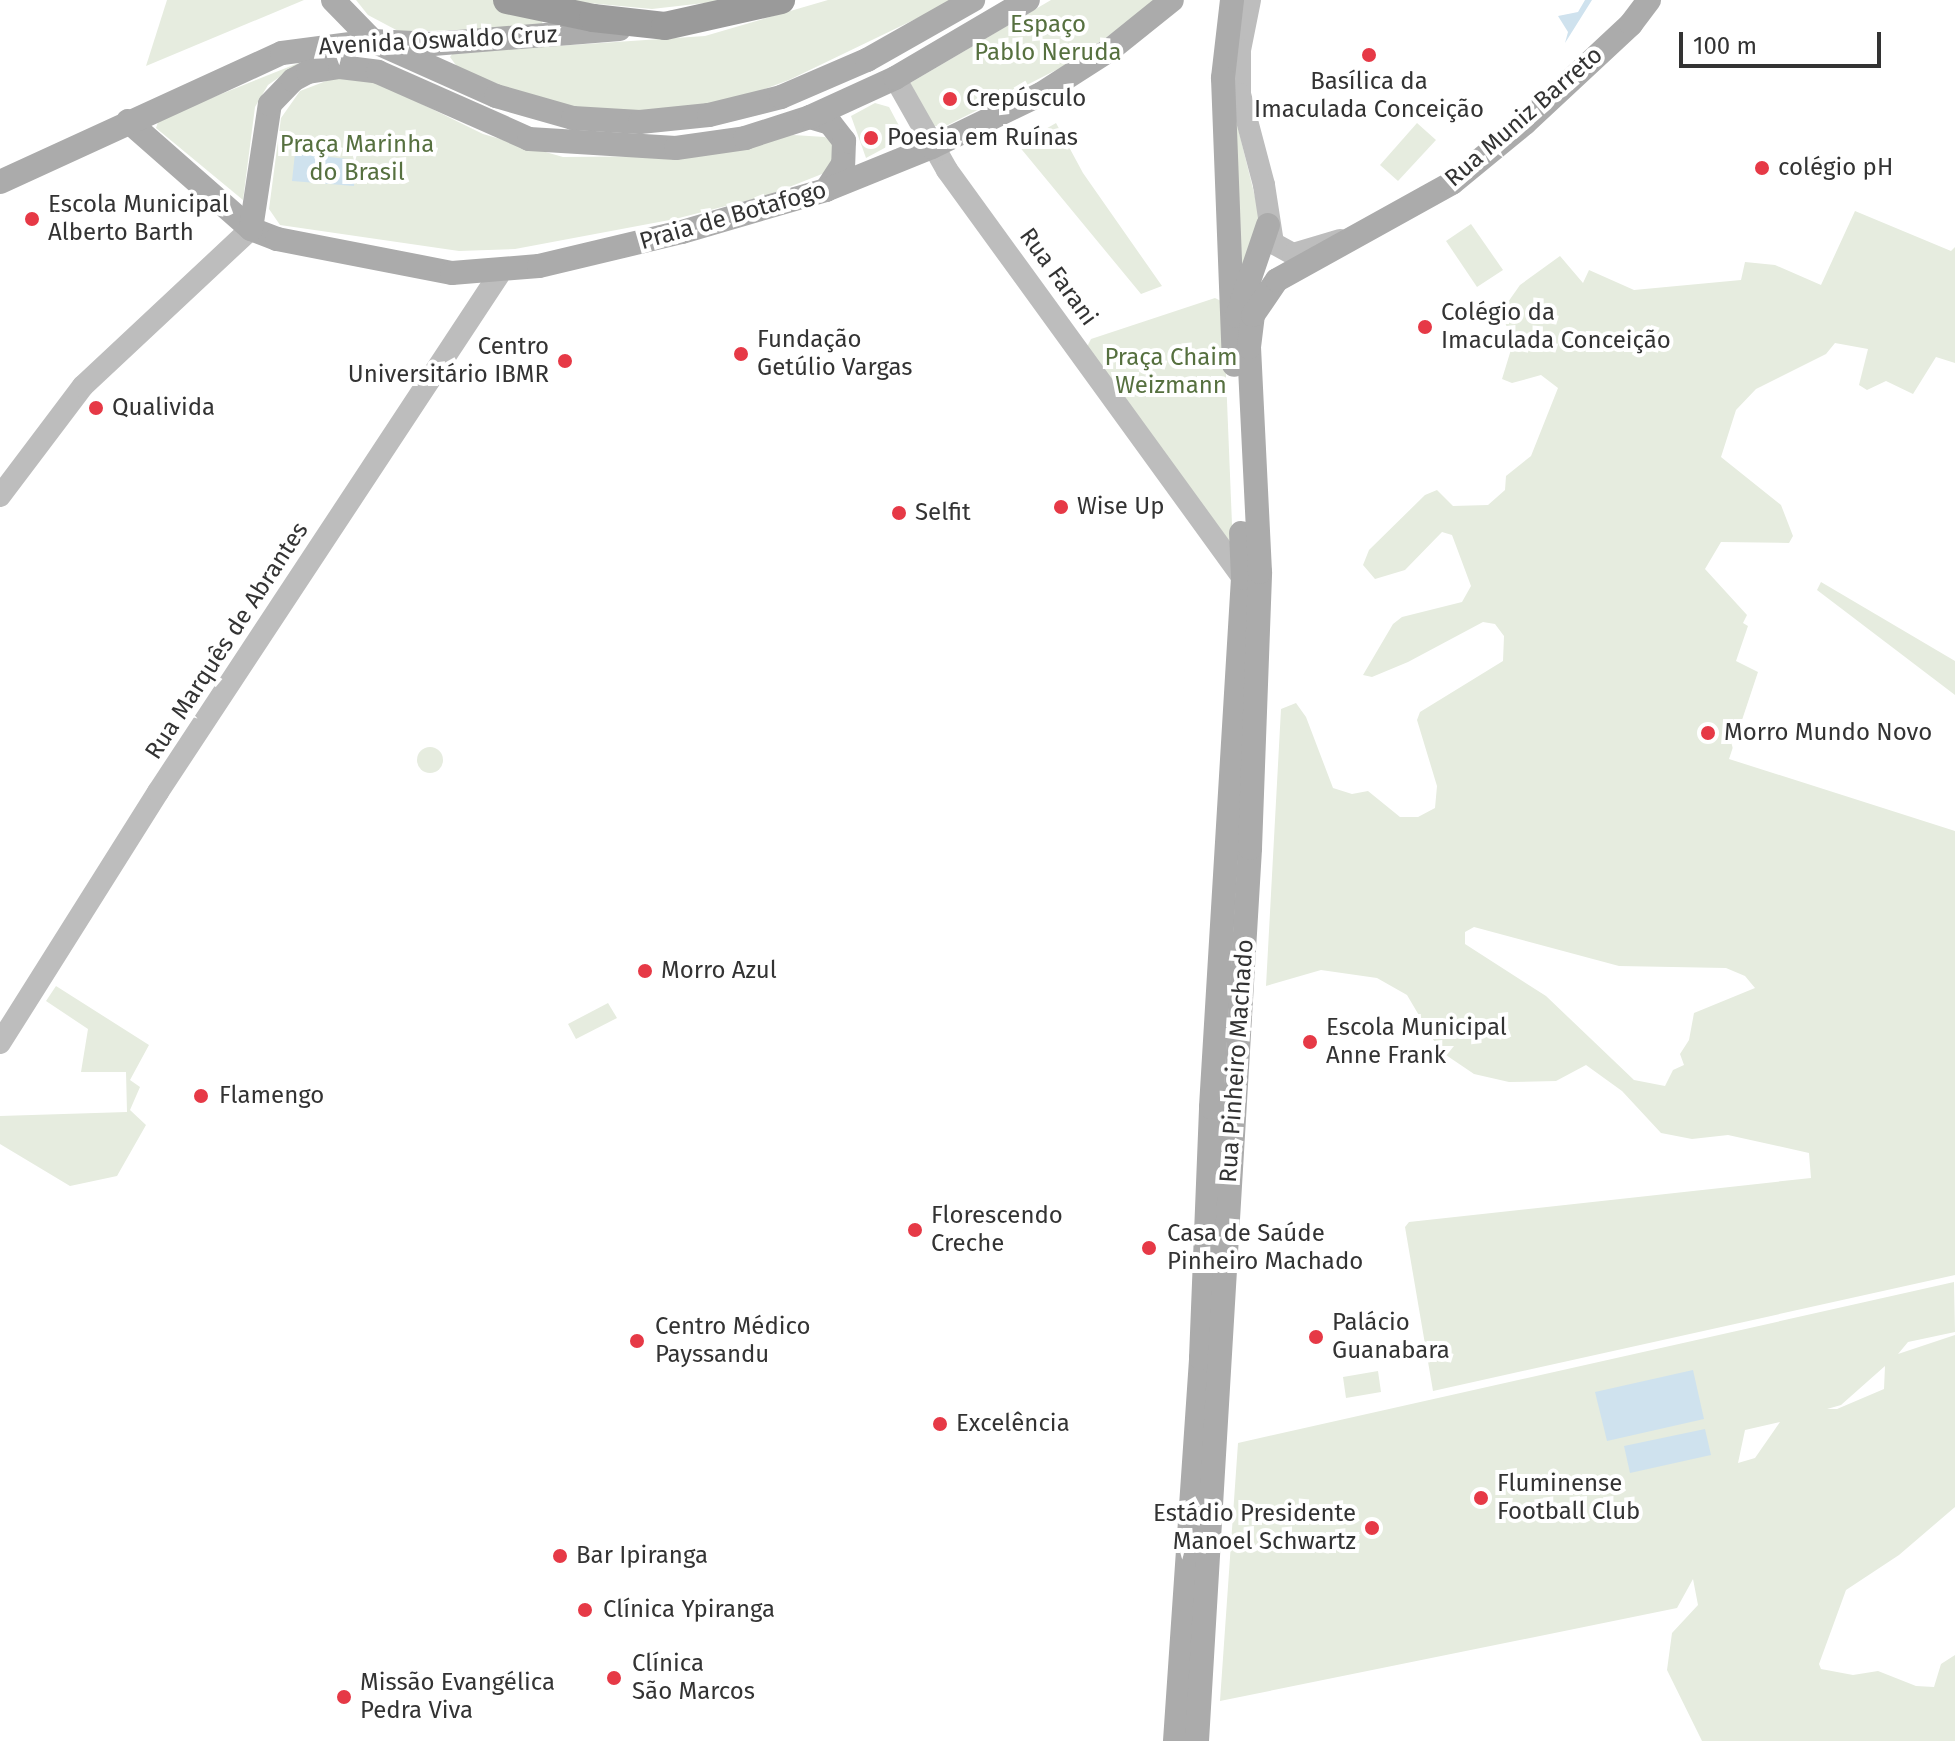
<!DOCTYPE html>
<meta charset="utf-8">
<style>
body{margin:0}
#map{position:relative;width:1955px;height:1741px;overflow:hidden;background:#fff;font-family:"Fira Sans",sans-serif}
div>[style]{position:absolute}
.green>*{inset:0;background:#e6ecdf}
.round{border-radius:50%}
.water>*{inset:0;background:#cfe2ee}
.secondary>*{height:22px;margin:-11px;padding:0 11px;transform-origin:11px;border-radius:11px;background:#bdbdbd}
.primary>*{height:24px;margin:-12px;padding:0 12px;transform-origin:12px;border-radius:12px;background:#ababab}
.highway>*{height:28px;margin:-14px;padding:0 14px;transform-origin:14px;border-radius:14px;background:#9a9a9a}
.dots>*{width:22px;height:22px;translate:-50% -50%;box-sizing:border-box;border:4px solid #fff;border-radius:50%}
span{translate:-50% -50%;white-space:nowrap;text-align:center;line-height:1.15;-webkit-text-stroke:8px #fff;paint-order:stroke}
.park-label{font-size:24px;color:#56703f}
.street-label{font-size:24px;color:#333}
.poi-label{font-size:24px;color:#333}
.left{translate:0 -50%;text-align:left}
.right{translate:-100% -50%;text-align:right}
.scale{position:absolute;left:1679px;top:32px;width:202px;height:36px;box-sizing:border-box;border:4px solid #333;border-top:0;padding-left:10px;font-size:24px;line-height:28px;white-space:nowrap;color:#333;-webkit-text-stroke:6px #fff;paint-order:stroke}
</style>
<div id="map">
<div class="green">
<div style="clip-path:polygon(167px 0,304px 0,146px 66px)"></div>
<div style="clip-path:polygon(356px 0,548px 0,541px 27px,400px 32px,368px 15px)"></div>
<div style="clip-path:polygon(556px 0,731px 0,652px 9px)"></div>
<div style="clip-path:polygon(828px 0,955px 0,789px 80px,727px 103px,665px 111px,586px 110px,535px 99px,458px 68px,450px 57px,453px 53px,705px 36px)"></div>
<div style="clip-path:polygon(1051px 0,1162px 0,1062px 67px,946px 126px,934px 126px,910px 83px)"></div>
<div style="clip-path:polygon(301px 62px,268px 85px,255px 107px,243px 200px,156px 128px,159px 119px)"></div>
<div style="clip-path:polygon(334px 78px,379px 83px,483px 134px,563px 157px,682px 156px,793px 135px,825px 137px,837px 147px,827px 172px,769px 195px,675px 219px,515px 249px,459px 251px,280px 225px,269px 209px,281px 118px,300px 91px)"></div>
<div style="clip-path:polygon(875px 103px,889px 107px,905px 137px,866px 158px,851px 116px)"></div>
<div style="clip-path:polygon(1233px 108px,1261px 221px,1239px 300px)"></div>
<div style="clip-path:polygon(1056px 123px,1083px 173px,1162px 286px,1141px 294px,1018px 145px)"></div>
<div style="clip-path:polygon(1417px 123px,1436px 140px,1398px 181px,1380px 165px)"></div>
<div style="clip-path:polygon(evenodd,1855px 211px,1951px 251px,1955px 247px,1955px 363px,1936px 357px,1913px 394px,1886px 381px,1867px 390px,1859px 385px,1868px 349px,1835px 343px,1826px 354px,1756px 389px,1736px 410px,1721px 457px,1781px 505px,1793px 536px,1789px 543px,1721px 542px,1705px 569px,1747px 615px,1743px 623px,1748px 626px,1736px 661px,1758px 672px,1729px 759px,1955px 831px,1955px 1275px,1433px 1391px,1405px 1227px,1409px 1222px,1811px 1178px,1809px 1153px,1728px 1135px,1692px 1139px,1661px 1133px,1622px 1091px,1586px 1065px,1556px 1081px,1509px 1082px,1474px 1074px,1440px 1051px,1407px 995px,1377px 978px,1321px 970px,1266px 986px,1281px 709px,1296px 703px,1306px 717px,1333px 788px,1352px 794px,1368px 791px,1400px 817px,1418px 817px,1435px 808px,1437px 786px,1417px 720px,1420px 712px,1503px 661px,1504px 636px,1495px 624px,1483px 622px,1408px 662px,1372px 677px,1363px 675px,1393px 624px,1402px 617px,1462px 602px,1471px 586px,1452px 535px,1442px 532px,1405px 570px,1375px 579px,1363px 565px,1369px 550px,1425px 495px,1437px 490px,1453px 506px,1488px 505px,1505px 490px,1506px 476px,1531px 456px,1558px 388px,1541px 375px,1512px 383px,1502px 379px,1513px 343px,1501px 312px,1520px 285px,1560px 256px,1583px 283px,1589px 270px,1634px 290px,1741px 280px,1745px 262px,1775px 265px,1821px 285px,1855px 211px,1474px 927px,1619px 966px,1726px 968px,1745px 976px,1755px 988px,1694px 1013px,1689px 1040px,1680px 1054px,1684px 1065px,1673px 1070px,1665px 1086px,1634px 1080px,1546px 996px,1465px 944px,1465px 932px,1474px 927px)"></div>
<div style="clip-path:polygon(1471px 224px,1503px 270px,1477px 287px,1446px 241px)"></div>
<div style="clip-path:polygon(1215px 298px,1223px 302px,1233px 549px,1086px 349px,1091px 339px)"></div>
<div style="clip-path:polygon(1821px 582px,1955px 661px,1955px 695px,1817px 590px)"></div>
<div class="round" style="left:417px;top:747px;width:26px;height:26px"></div>
<div style="clip-path:polygon(56px 986px,149px 1045px,130px 1080px,140px 1087px,130px 1110px,146px 1125px,117px 1176px,70px 1186px,0 1144px,0 1116px,127px 1112px,126px 1072px,81px 1072px,88px 1029px,46px 1001px)"></div>
<div style="clip-path:polygon(608px 1003px,617px 1018px,576px 1039px,568px 1024px)"></div>
<div style="clip-path:polygon(evenodd,1954px 1282px,1955px 1332px,1908px 1342px,1898px 1354px,1955px 1335px,1955px 1507px,1899px 1555px,1846px 1590px,1819px 1664px,1821px 1669px,1853px 1675px,1878px 1671px,1916px 1686px,1934px 1687px,1941px 1664px,1955px 1655px,1955px 1741px,1702px 1741px,1667px 1670px,1672px 1633px,1698px 1605px,1693px 1579px,1677px 1608px,1220px 1701px,1238px 1443px,1954px 1282px,1885px 1366px,1884px 1389px,1837px 1409px,1827px 1409px,1841px 1405px,1885px 1366px,1954px 1282px,1780px 1422px,1755px 1458px,1738px 1463px,1745px 1430px,1780px 1422px)"></div>
<div style="clip-path:polygon(1378px 1371px,1381px 1392px,1346px 1398px,1343px 1377px)"></div>
</div>
<div class="water">
<div style="clip-path:polygon(1585px 0,1592px 0,1565px 43px,1568px 32px,1558px 16px,1578px 12px)"></div>
<div style="clip-path:polygon(295px 153px,356px 160px,354px 186px,292px 181px)"></div>
<div style="clip-path:polygon(1693px 1370px,1704px 1419px,1607px 1441px,1595px 1392px)"></div>
<div style="clip-path:polygon(1705px 1429px,1711px 1455px,1630px 1473px,1624px 1446px)"></div>
</div>
<div class="secondary">
<div style="left:1250px;top:0;width:51px;rotate:101.3deg"></div>
<div style="left:1240px;top:50px;width:44px;rotate:90deg"></div>
<div style="left:1240px;top:94px;width:94px;rotate:75.2deg"></div>
<div style="left:1264px;top:185px;width:59px;rotate:81.2deg"></div>
<div style="left:1273px;top:243px;width:23px;rotate:29deg"></div>
<div style="left:1293px;top:254px;width:49px;rotate:-16.6deg"></div>
<div style="left:895px;top:78px;width:106px;rotate:60.5deg"></div>
<div style="left:947px;top:170px;width:504px;rotate:54.04deg"></div>
<div style="left:0;top:496px;width:138px;rotate:-53deg"></div>
<div style="left:83px;top:386px;width:230px;rotate:-43.1deg"></div>
<div style="left:0;top:1043px;width:297px;rotate:-57.8deg"></div>
<div style="left:158px;top:792px;width:625px;rotate:-56.61deg"></div>
</div>
<div class="primary">
<div style="left:333px;top:0;width:57px;rotate:45.7deg"></div>
<div style="left:373px;top:41px;width:135px;rotate:24.1deg"></div>
<div style="left:496px;top:96px;width:80px;rotate:15.9deg"></div>
<div style="left:573px;top:118px;width:67px;rotate:3.4deg"></div>
<div style="left:640px;top:122px;width:69px;rotate:-5.8deg"></div>
<div style="left:709px;top:115px;width:74px;rotate:-14deg"></div>
<div style="left:781px;top:97px;width:94px;rotate:-23.3deg"></div>
<div style="left:867px;top:60px;width:122px;rotate:-29.5deg"></div>
<div style="left:1232px;top:0;width:79px;rotate:96.6deg"></div>
<div style="left:1223px;top:78px;width:287px;rotate:87.8deg"></div>
<div style="left:810px;top:117px;width:21px;rotate:17deg"></div>
<div style="left:830px;top:123px;width:23px;rotate:52deg"></div>
<div style="left:844px;top:141px;width:23px;rotate:92deg"></div>
<div style="left:843px;top:164px;width:31px;rotate:123deg"></div>
<div style="left:128px;top:121px;width:164px;rotate:41.3deg"></div>
<div style="left:251px;top:229px;width:28px;rotate:21deg"></div>
<div style="left:277px;top:239px;width:178px;rotate:11deg"></div>
<div style="left:452px;top:273px;width:87px;rotate:-4.6deg"></div>
<div style="left:539px;top:266px;width:147px;rotate:-13.4deg"></div>
<div style="left:682px;top:232px;width:150px;rotate:-16.3deg"></div>
<div style="left:826px;top:190px;width:114px;rotate:-22.1deg"></div>
<div style="left:932px;top:147px;width:121px;rotate:-25.9deg"></div>
<div style="left:1041px;top:94px;width:83px;rotate:-32.7deg"></div>
<div style="left:1111px;top:49px;width:78px;rotate:-38.8deg"></div>
<div style="left:0;top:182px;width:310px;rotate:-24.6deg"></div>
<div style="left:282px;top:53px;width:92px;rotate:-7.5deg"></div>
<div style="left:373px;top:41px;width:60px;rotate:2.9deg"></div>
<div style="left:433px;top:44px;width:187px;rotate:-4.6deg"></div>
<div style="left:251px;top:229px;width:126px;rotate:-81.4deg"></div>
<div style="left:270px;top:104px;width:33px;rotate:-46deg"></div>
<div style="left:293px;top:80px;width:17px;rotate:-28deg"></div>
<div style="left:308px;top:72px;width:32px;rotate:-9deg"></div>
<div style="left:340px;top:67px;width:38px;rotate:7deg"></div>
<div style="left:378px;top:72px;width:165px;rotate:23.9deg"></div>
<div style="left:529px;top:139px;width:147px;rotate:3.5deg"></div>
<div style="left:676px;top:148px;width:70px;rotate:-8.2deg"></div>
<div style="left:745px;top:138px;width:68px;rotate:-17.9deg"></div>
<div style="left:810px;top:117px;width:94px;rotate:-24.6deg"></div>
<div style="left:895px;top:78px;width:154px;rotate:-30.4deg"></div>
<div style="left:1237px;top:316px;width:96px;rotate:-71.2deg"></div>
<div style="left:1175px;top:1741px;width:384px;rotate:-86.1deg"></div>
<div style="left:1201px;top:1358px;width:251px;rotate:-87.7deg"></div>
<div style="left:1211px;top:1107px;width:530px;rotate:-86.54deg"></div>
<div style="left:1243px;top:578px;width:45px;rotate:-92.5deg"></div>
<div style="left:1197px;top:1741px;width:895px;rotate:-86.6deg"></div>
<div style="left:1250px;top:848px;width:276px;rotate:-87.9deg"></div>
<div style="left:1260px;top:572px;width:225px;rotate:-92.8deg"></div>
<div style="left:1249px;top:347px;width:32px;rotate:-83deg"></div>
<div style="left:1253px;top:315px;width:42px;rotate:-55.6deg"></div>
<div style="left:1277px;top:280px;width:200px;rotate:-29deg"></div>
<div style="left:1452px;top:183px;width:94px;rotate:-39.4deg"></div>
<div style="left:1525px;top:123px;width:145px;rotate:-43deg"></div>
<div style="left:1631px;top:24px;width:30px;rotate:-53deg"></div>
</div>
<div class="highway">
<div style="left:507px;top:0;width:88px;rotate:11.8deg"></div>
<div style="left:593px;top:18px;width:72px;rotate:6.3deg"></div>
<div style="left:665px;top:26px;width:119px;rotate:-12.6deg"></div>
</div>
<div class="dots">
<div style="left:1369px;top:55px;background:#e63946"></div>
<div style="left:950px;top:99px;background:#e63946"></div>
<div style="left:871px;top:138px;background:#e63946"></div>
<div style="left:1762px;top:168px;background:#e63946"></div>
<div style="left:32px;top:219px;background:#e63946"></div>
<div style="left:1425px;top:327px;background:#e63946"></div>
<div style="left:741px;top:354px;background:#e63946"></div>
<div style="left:565px;top:361px;background:#e63946"></div>
<div style="left:96px;top:408px;background:#e63946"></div>
<div style="left:1061px;top:507px;background:#e63946"></div>
<div style="left:899px;top:513px;background:#e63946"></div>
<div style="left:1708px;top:733px;background:#e63946"></div>
<div style="left:645px;top:971px;background:#e63946"></div>
<div style="left:1310px;top:1042px;background:#e63946"></div>
<div style="left:201px;top:1096px;background:#e63946"></div>
<div style="left:915px;top:1230px;background:#e63946"></div>
<div style="left:1149px;top:1248px;background:#e63946"></div>
<div style="left:1316px;top:1337px;background:#e63946"></div>
<div style="left:637px;top:1341px;background:#e63946"></div>
<div style="left:940px;top:1424px;background:#e63946"></div>
<div style="left:1481px;top:1498px;background:#e63946"></div>
<div style="left:1372px;top:1528px;background:#e63946"></div>
<div style="left:560px;top:1556px;background:#e63946"></div>
<div style="left:585px;top:1610px;background:#e63946"></div>
<div style="left:614px;top:1678px;background:#e63946"></div>
<div style="left:344px;top:1697px;background:#e63946"></div>
</div>
<div class="park-label">
<span style="left:1048px;top:39px">Espaço<br>Pablo Neruda</span>
<span style="left:357px;top:159px">Praça Marinha<br>do Brasil</span>
<span style="left:1171px;top:372px">Praça Chaim<br>Weizmann</span>
</div>
<div class="street-label">
<span style="left:438px;top:41px;rotate:-3deg">Avenida Oswaldo Cruz</span>
<span style="left:1524px;top:117px;rotate:-41deg">Rua Muniz Barreto</span>
<span style="left:733px;top:216px;rotate:-16deg">Praia de Botafogo</span>
<span style="left:1058px;top:277px;rotate:54deg">Rua Farani</span>
<span style="left:227px;top:641px;rotate:-57deg">Rua Marquês de Abrantes</span>
<span style="left:1237px;top:1061px;rotate:-86deg">Rua Pinheiro Machado</span>
</div>
<div class="poi-label">
<span style="left:1369px;top:96px">Basílica da<br>Imaculada Conceição</span>
<span class="left" style="left:966px;top:99px">Crepúsculo</span>
<span class="left" style="left:887px;top:138px">Poesia em Ruínas</span>
<span class="left" style="left:1778px;top:168px">colégio pH</span>
<span class="left" style="left:48px;top:219px">Escola Municipal<br>Alberto Barth</span>
<span class="left" style="left:1441px;top:327px">Colégio da<br>Imaculada Conceição</span>
<span class="left" style="left:757px;top:354px">Fundação<br>Getúlio Vargas</span>
<span class="right" style="left:549px;top:361px">Centro<br>Universitário IBMR</span>
<span class="left" style="left:112px;top:408px">Qualivida</span>
<span class="left" style="left:1077px;top:507px">Wise Up</span>
<span class="left" style="left:915px;top:513px">Selfit</span>
<span class="left" style="left:1724px;top:733px">Morro Mundo Novo</span>
<span class="left" style="left:661px;top:971px">Morro Azul</span>
<span class="left" style="left:1326px;top:1042px">Escola Municipal<br>Anne Frank</span>
<span class="left" style="left:219px;top:1096px">Flamengo</span>
<span class="left" style="left:931px;top:1230px">Florescendo<br>Creche</span>
<span class="left" style="left:1167px;top:1248px">Casa de Saúde<br>Pinheiro Machado</span>
<span class="left" style="left:1332px;top:1337px">Palácio<br>Guanabara</span>
<span class="left" style="left:655px;top:1341px">Centro Médico<br>Payssandu</span>
<span class="left" style="left:956px;top:1424px">Excelência</span>
<span class="left" style="left:1497px;top:1498px">Fluminense<br>Football Club</span>
<span class="right" style="left:1356px;top:1528px">Estádio Presidente<br>Manoel Schwartz</span>
<span class="left" style="left:576px;top:1556px">Bar Ipiranga</span>
<span class="left" style="left:603px;top:1610px">Clínica Ypiranga</span>
<span class="left" style="left:632px;top:1678px">Clínica<br>São Marcos</span>
<span class="left" style="left:360px;top:1697px">Missão Evangélica<br>Pedra Viva</span>
</div>
<div class="scale">100 m</div>
</div>
